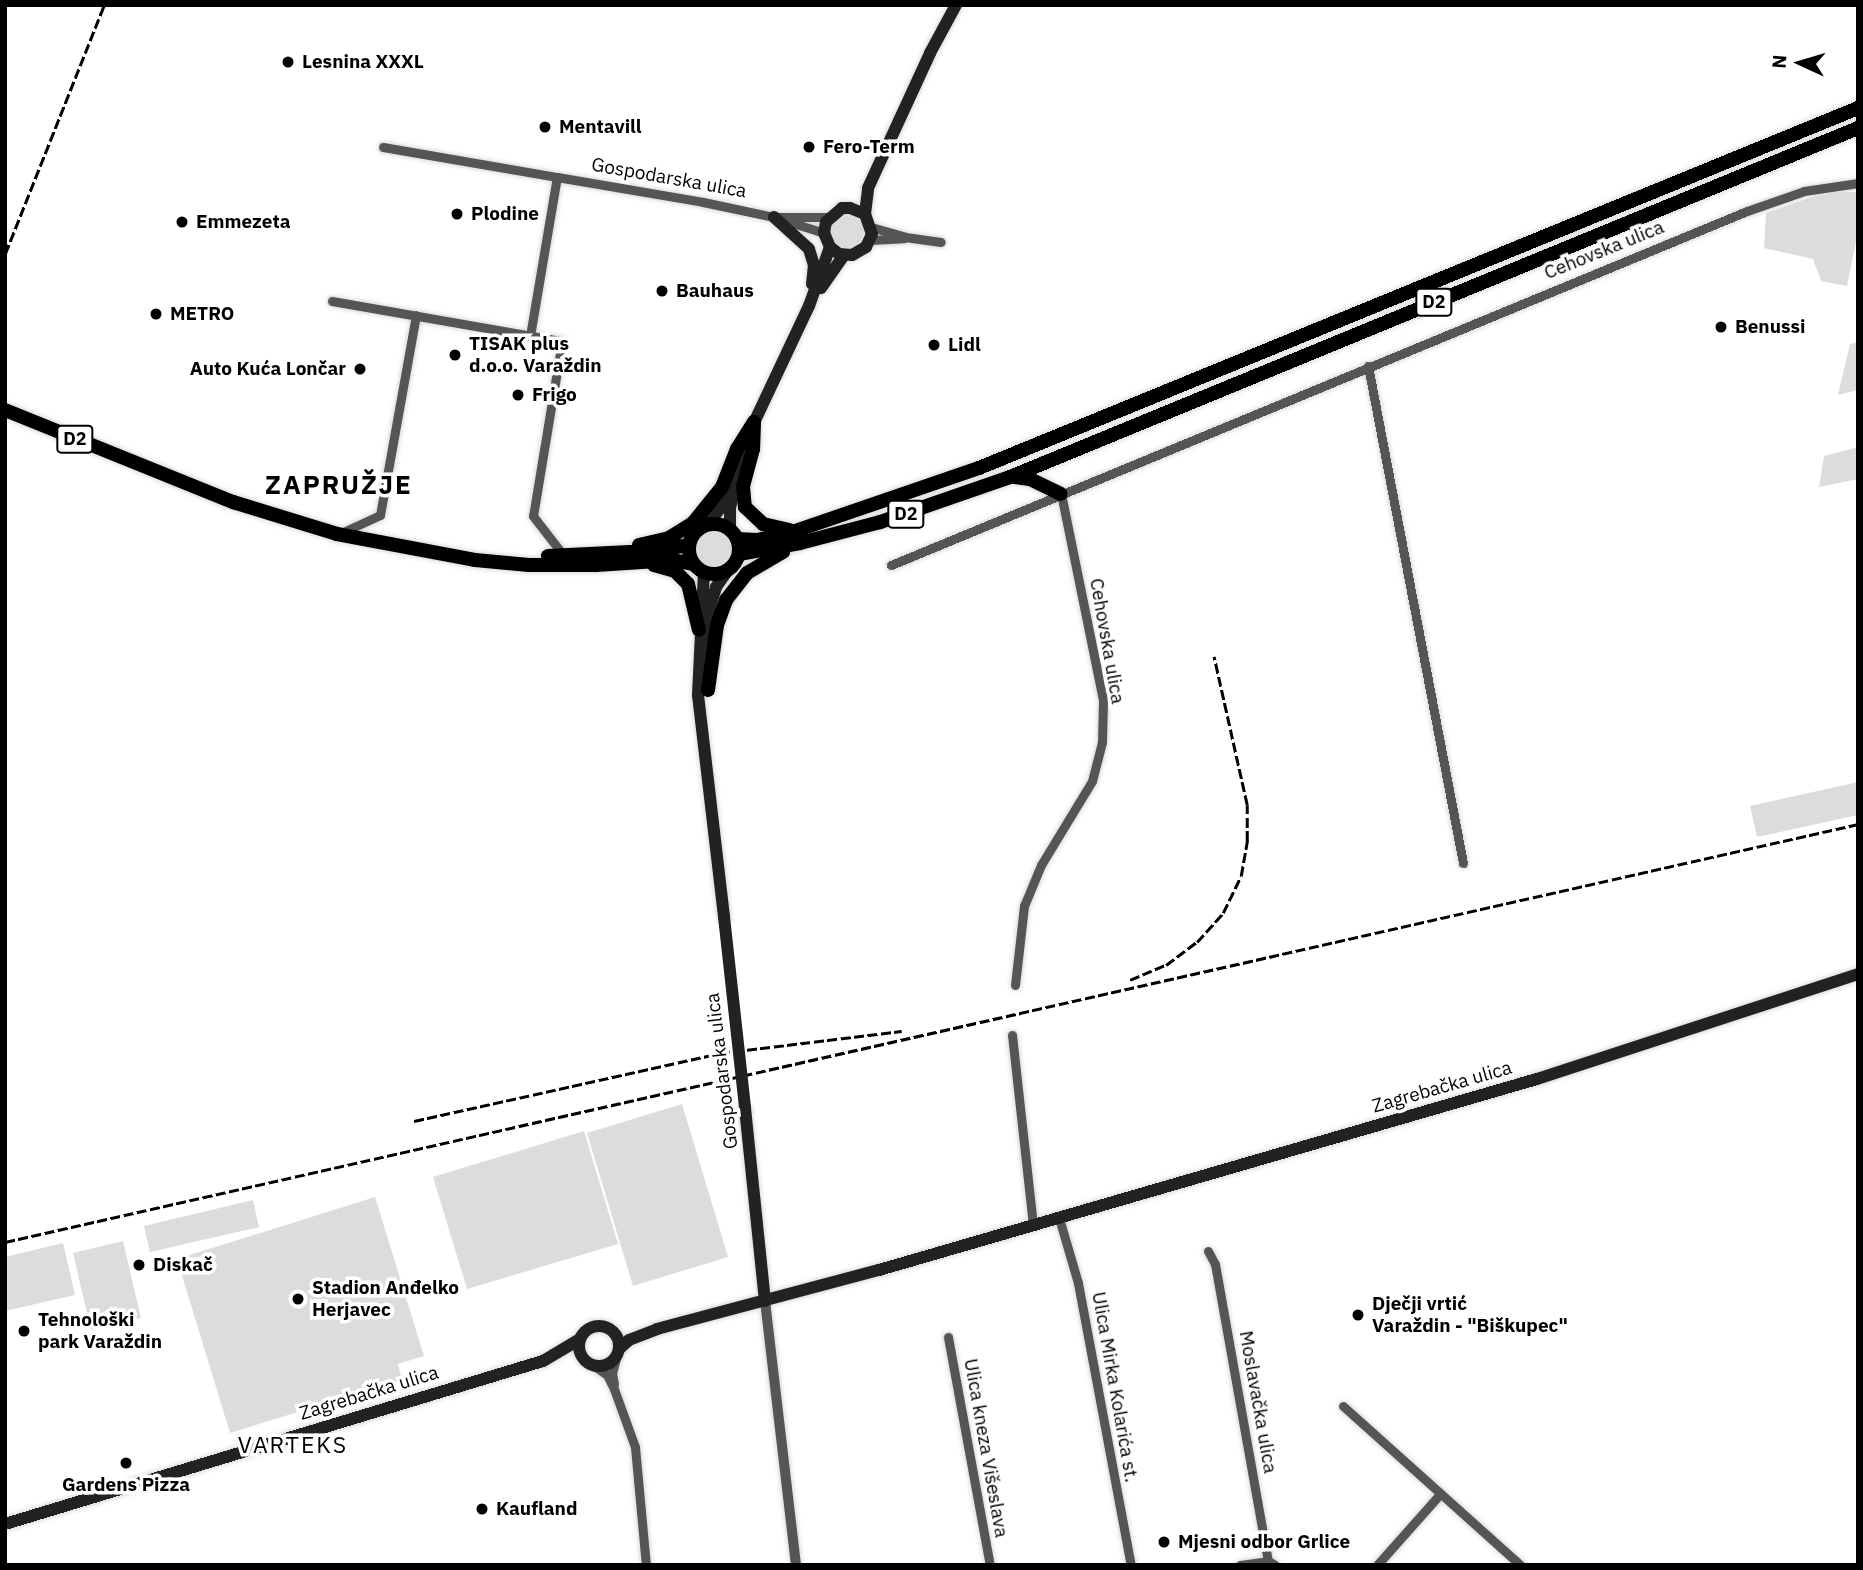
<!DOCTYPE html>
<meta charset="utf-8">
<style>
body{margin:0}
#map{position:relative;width:1863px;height:1570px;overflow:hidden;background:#fff;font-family:"IBM Plex Sans",sans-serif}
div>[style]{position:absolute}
.green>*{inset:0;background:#dcdcdc}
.round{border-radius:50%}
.roads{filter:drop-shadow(0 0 2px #dbdbdb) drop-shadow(0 0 2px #dbdbdb)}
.minor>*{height:9px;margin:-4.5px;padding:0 4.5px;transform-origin:4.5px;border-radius:4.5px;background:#555}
.tertiary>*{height:10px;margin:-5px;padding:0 5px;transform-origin:5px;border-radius:5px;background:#555}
.secondary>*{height:12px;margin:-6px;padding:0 6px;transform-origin:6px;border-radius:6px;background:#222}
.secondary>.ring{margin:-6px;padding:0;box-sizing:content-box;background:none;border:12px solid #222;border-radius:50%}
.primary>*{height:14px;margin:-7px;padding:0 7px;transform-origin:7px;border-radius:7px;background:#000}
.primary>.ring{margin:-7px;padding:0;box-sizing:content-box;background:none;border:14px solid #000;border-radius:50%}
.rail>*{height:2.5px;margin-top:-1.25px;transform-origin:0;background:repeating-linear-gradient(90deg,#000 0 10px,transparent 0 13.5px)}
.secondary-bridge>*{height:12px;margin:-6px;padding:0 6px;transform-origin:6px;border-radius:6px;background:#222}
.dots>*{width:19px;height:19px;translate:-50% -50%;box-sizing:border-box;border:4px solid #fff;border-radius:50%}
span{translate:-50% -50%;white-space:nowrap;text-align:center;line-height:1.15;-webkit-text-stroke:7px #fff;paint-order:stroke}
.shield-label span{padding:2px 5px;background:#fff;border:2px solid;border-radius:5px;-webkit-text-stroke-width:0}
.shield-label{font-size:18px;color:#000;font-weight:700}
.poi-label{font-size:19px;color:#000;font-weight:700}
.left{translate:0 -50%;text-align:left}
.right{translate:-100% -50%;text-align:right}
.street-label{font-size:19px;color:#000}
.quarter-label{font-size:23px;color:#000;letter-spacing:2px}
.district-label{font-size:26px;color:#000;font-weight:700;letter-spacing:2px}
.frame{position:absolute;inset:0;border:7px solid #000;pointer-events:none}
.north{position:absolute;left:1765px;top:28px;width:70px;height:70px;-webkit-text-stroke:5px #fff;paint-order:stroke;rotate:274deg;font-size:19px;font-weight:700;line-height:28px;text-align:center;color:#000}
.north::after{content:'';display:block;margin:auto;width:24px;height:32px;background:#000;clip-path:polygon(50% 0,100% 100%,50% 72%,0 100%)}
</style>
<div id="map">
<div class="green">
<div style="clip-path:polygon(1839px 192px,1858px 192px,1858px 232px,1847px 286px,1821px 281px,1813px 259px,1764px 248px,1766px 213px,1815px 196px)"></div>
<div class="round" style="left:830px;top:214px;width:34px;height:34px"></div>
<div style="clip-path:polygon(1858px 342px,1858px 390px,1838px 395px,1850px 344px)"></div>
<div style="clip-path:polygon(1858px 447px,1858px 479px,1819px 487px,1824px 456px)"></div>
<div class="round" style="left:695px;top:531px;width:38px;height:38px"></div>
<div style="clip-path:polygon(1858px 782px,1858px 815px,1757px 837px,1750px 806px)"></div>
<div style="clip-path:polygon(682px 1104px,728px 1257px,633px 1286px,587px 1133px)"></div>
<div style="clip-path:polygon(584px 1131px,618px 1244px,467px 1289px,433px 1177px)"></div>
<div style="clip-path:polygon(375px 1197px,424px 1356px,398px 1364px,402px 1380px,230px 1433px,177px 1259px)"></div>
<div style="clip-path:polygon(253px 1200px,259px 1227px,150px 1252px,144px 1226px)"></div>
<div style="clip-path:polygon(123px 1241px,141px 1318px,91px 1330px,73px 1253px)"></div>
<div style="clip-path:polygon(63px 1243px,75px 1295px,5px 1311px,5px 1257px)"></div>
</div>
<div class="roads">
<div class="minor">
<div style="left:383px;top:147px;width:177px;rotate:9.8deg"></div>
<div style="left:779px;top:217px;width:50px"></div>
<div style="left:871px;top:227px;width:35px;rotate:16deg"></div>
<div style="left:905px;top:237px;width:36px;rotate:8deg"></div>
<div style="left:870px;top:240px;width:34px;rotate:-3deg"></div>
<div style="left:332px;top:301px;width:233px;rotate:9.9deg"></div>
<div style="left:562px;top:341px;width:177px;rotate:99.4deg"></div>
<div style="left:533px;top:516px;width:51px;rotate:52.2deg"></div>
<div style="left:530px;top:336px;width:161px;rotate:-80.4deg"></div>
<div style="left:557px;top:177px;width:148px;rotate:9.7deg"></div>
<div style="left:703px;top:202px;width:73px;rotate:11.9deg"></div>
<div style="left:774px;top:217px;width:52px;rotate:17.7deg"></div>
<div style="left:1368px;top:366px;width:506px;rotate:79.18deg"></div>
<div style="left:341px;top:533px;width:43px;rotate:-24.8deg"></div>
<div style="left:380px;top:515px;width:203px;rotate:-79.8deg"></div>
<div style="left:891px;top:565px;width:926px;rotate:-22.47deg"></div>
<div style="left:1747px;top:211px;width:60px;rotate:-19.3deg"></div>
<div style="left:1804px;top:191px;width:55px;rotate:-8.4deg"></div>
<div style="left:1015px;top:985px;width:80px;rotate:-83.5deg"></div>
<div style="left:1024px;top:906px;width:44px;rotate:-67.5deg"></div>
<div style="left:1041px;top:865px;width:98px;rotate:-58.7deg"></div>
<div style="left:1092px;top:781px;width:40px;rotate:-75.6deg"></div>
<div style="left:1102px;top:742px;width:42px;rotate:-88.6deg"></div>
<div style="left:1103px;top:700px;width:210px;rotate:-101.5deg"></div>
<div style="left:1012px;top:1035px;width:191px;rotate:83.7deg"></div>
<div style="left:1059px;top:1218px;width:68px;rotate:73.7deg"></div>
<div style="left:1078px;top:1283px;width:287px;rotate:79.4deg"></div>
<div style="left:1208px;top:1251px;width:15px;rotate:62deg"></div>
<div style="left:1215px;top:1264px;width:302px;rotate:79.9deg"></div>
<div style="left:948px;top:1337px;width:232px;rotate:79.6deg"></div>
<div style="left:596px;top:1367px;width:14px;rotate:36deg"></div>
<div style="left:607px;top:1375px;width:16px;rotate:63deg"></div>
<div style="left:614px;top:1389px;width:62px;rotate:70.1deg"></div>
<div style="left:635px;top:1447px;width:119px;rotate:84.7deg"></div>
<div style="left:614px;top:1384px;width:11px;rotate:-100deg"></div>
<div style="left:612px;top:1373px;width:16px;rotate:-75deg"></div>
<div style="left:1343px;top:1406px;width:238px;rotate:41.9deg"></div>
<div style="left:1240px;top:1565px;width:28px;rotate:-8deg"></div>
<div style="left:1268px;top:1561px;width:8px;rotate:30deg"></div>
<div style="left:1377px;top:1565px;width:95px;rotate:-48.4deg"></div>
</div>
<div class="tertiary">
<div style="left:765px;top:1301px;width:266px;rotate:83.3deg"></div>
</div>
<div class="secondary">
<div style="left:865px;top:214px;width:26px;rotate:-83deg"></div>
<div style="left:868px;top:188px;width:149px;rotate:-65.3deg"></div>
<div style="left:930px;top:53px;width:55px;rotate:-61.6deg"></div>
<div style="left:774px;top:217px;width:47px;rotate:42.4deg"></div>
<div style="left:809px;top:249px;width:17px;rotate:73deg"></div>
<div style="left:814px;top:265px;width:19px;rotate:96deg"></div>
<div style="left:821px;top:288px;width:40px;rotate:-55.1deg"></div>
<div style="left:751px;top:429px;width:136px;rotate:-64.8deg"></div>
<div style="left:809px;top:306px;width:41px;rotate:-70.3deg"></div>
<div style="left:823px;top:267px;width:21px;rotate:-71deg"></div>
<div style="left:830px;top:247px;width:15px;rotate:-113deg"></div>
<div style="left:824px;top:233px;width:11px;rotate:-80deg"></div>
<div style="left:826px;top:222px;width:21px;rotate:-41deg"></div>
<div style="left:842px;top:208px;width:8px"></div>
<div style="left:850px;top:208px;width:16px;rotate:22deg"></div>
<div style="left:865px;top:214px;width:21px;rotate:71deg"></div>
<div style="left:872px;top:234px;width:14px;rotate:115deg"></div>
<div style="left:866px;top:247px;width:16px;rotate:150deg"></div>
<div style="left:852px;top:255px;width:13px;rotate:-176deg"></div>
<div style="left:839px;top:254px;width:11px;rotate:-142deg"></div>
<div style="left:708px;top:524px;width:23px;rotate:-52deg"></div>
<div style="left:722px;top:506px;width:29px;rotate:-70deg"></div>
<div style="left:730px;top:530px;width:22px;rotate:-90deg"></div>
<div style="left:730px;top:508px;width:58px;rotate:-77.2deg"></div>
<div style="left:704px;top:572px;width:123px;rotate:92.8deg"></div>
<div style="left:698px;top:695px;width:224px;rotate:83.3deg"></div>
<div style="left:707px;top:654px;width:47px;rotate:-86.3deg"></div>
<div style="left:710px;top:607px;width:21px;rotate:-73deg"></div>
<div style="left:716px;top:587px;width:19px;rotate:-55deg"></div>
<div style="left:745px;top:1108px;width:194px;rotate:84.1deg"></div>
<div class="ring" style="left:579px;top:1326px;width:28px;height:28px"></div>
<div style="left:619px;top:1349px;width:13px;rotate:-42deg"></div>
<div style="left:629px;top:1340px;width:30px;rotate:-21deg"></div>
<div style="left:657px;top:1329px;width:230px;rotate:-14.9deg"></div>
<div style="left:879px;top:1270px;width:685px;rotate:-16.19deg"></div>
<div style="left:1537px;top:1079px;width:338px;rotate:-18.1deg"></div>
<div style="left:5px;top:1524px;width:562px;rotate:-16.86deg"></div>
<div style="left:543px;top:1361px;width:43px;rotate:-30.7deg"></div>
</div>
<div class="primary">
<div style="left:5px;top:410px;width:246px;rotate:22deg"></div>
<div style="left:233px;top:502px;width:109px;rotate:17.1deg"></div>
<div style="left:337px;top:534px;width:140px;rotate:10.7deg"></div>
<div style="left:475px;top:560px;width:54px;rotate:5.3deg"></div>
<div style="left:529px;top:565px;width:67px"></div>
<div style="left:596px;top:565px;width:77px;rotate:-3.7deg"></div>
<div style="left:673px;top:560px;width:21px;rotate:11deg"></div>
<div style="left:754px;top:423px;width:26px;rotate:92deg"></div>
<div style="left:753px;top:449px;width:38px;rotate:105deg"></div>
<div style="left:743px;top:486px;width:21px;rotate:85deg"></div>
<div style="left:745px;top:507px;width:25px;rotate:43deg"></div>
<div style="left:763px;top:524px;width:27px;rotate:13deg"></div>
<div style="left:1015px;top:477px;width:15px;rotate:8deg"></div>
<div style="left:1030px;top:479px;width:34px;rotate:26deg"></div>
<div class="ring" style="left:689px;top:524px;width:36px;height:36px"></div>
<div style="left:737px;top:539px;width:20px;rotate:3deg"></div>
<div style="left:757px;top:540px;width:39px;rotate:-13deg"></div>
<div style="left:795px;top:531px;width:194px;rotate:-18.9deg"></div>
<div style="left:979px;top:468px;width:950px;rotate:-22.27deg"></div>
<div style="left:639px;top:545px;width:31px;rotate:-13deg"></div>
<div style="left:669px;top:538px;width:28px;rotate:-32deg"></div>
<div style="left:693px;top:523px;width:46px;rotate:-51.1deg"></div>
<div style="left:722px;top:487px;width:41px;rotate:-68.5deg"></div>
<div style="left:737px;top:449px;width:32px;rotate:-58deg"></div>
<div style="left:739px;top:554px;width:62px;rotate:-10.2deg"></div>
<div style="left:800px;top:543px;width:83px;rotate:-14.7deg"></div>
<div style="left:880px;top:522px;width:138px;rotate:-19.1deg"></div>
<div style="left:1010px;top:477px;width:917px;rotate:-22.37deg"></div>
<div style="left:548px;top:556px;width:103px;rotate:-2.8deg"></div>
<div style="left:651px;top:551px;width:38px;rotate:-9deg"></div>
<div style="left:654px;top:565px;width:22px;rotate:16deg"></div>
<div style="left:675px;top:571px;width:18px;rotate:45deg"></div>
<div style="left:688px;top:584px;width:47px;rotate:76.6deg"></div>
<div style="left:708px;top:690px;width:66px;rotate:-82.1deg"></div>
<div style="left:717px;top:625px;width:27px;rotate:-70deg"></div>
<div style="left:726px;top:600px;width:34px;rotate:-52deg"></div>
<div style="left:747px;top:573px;width:42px;rotate:-30.3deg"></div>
</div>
</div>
<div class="rail">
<div style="left:5px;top:254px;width:268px;rotate:-68.3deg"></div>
<div style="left:1130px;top:980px;width:39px;rotate:-23deg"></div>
<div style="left:1166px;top:965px;width:39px;rotate:-37deg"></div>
<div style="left:1197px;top:942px;width:39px;rotate:-48deg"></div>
<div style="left:1223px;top:913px;width:41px;rotate:-64.1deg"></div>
<div style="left:1241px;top:876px;width:36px;rotate:-80deg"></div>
<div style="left:1247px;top:841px;width:36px;rotate:-90deg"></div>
<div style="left:1247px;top:805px;width:152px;rotate:-102.6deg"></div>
<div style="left:414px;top:1121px;width:313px;rotate:-12.5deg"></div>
<div style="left:720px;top:1053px;width:183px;rotate:-6.9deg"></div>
<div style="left:5px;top:1242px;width:1900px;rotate:-12.71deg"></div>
</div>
<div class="secondary-bridge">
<div style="left:724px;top:917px;width:192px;rotate:83.7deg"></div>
</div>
<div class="dots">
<div style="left:288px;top:62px;background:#000"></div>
<div style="left:545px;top:127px;background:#000"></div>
<div style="left:809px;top:147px;background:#000"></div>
<div style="left:457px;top:214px;background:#000"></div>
<div style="left:182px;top:222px;background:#000"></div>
<div style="left:662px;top:291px;background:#000"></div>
<div style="left:156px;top:314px;background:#000"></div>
<div style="left:1721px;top:327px;background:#000"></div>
<div style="left:934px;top:345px;background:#000"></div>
<div style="left:455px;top:355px;background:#000"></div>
<div style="left:360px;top:369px;background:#000"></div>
<div style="left:518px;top:395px;background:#000"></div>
<div style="left:139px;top:1265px;background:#000"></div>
<div style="left:298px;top:1299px;background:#000"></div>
<div style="left:1358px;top:1315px;background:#000"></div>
<div style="left:24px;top:1331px;background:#000"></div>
<div style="left:126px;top:1463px;background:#000"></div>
<div style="left:482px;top:1509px;background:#000"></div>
<div style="left:1164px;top:1542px;background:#000"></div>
</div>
<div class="shield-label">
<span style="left:1434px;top:302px">D2</span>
<span style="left:75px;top:439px">D2</span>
<span style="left:906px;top:514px">D2</span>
</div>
<div class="poi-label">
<span class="left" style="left:302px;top:62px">Lesnina XXXL</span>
<span class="left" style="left:559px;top:127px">Mentavill</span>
<span class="left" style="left:823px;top:147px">Fero-Term</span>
<span class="left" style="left:471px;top:214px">Plodine</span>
<span class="left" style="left:196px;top:222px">Emmezeta</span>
<span class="left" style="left:676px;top:291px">Bauhaus</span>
<span class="left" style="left:170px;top:314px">METRO</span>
<span class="left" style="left:1735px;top:327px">Benussi</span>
<span class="left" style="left:469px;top:355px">TISAK plus<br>d.o.o. Varaždin</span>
<span class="left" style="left:948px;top:345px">Lidl</span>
<span class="right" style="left:346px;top:369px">Auto Kuća Lončar</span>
<span class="left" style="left:532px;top:395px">Frigo</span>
<span class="left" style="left:153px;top:1265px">Diskač</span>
<span class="left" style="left:312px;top:1299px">Stadion Anđelko<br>Herjavec</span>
<span class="left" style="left:1372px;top:1315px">Dječji vrtić<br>Varaždin - "Biškupec"</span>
<span class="left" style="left:38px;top:1331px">Tehnološki<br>park Varaždin</span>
<span style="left:126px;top:1485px">Gardens Pizza</span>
<span class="left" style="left:496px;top:1509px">Kaufland</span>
<span class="left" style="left:1178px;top:1542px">Mjesni odbor Grlice</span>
</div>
<div class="street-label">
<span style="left:669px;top:178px;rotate:10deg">Gospodarska ulica</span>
<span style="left:1604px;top:250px;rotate:-22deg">Cehovska ulica</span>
<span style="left:1107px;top:641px;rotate:80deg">Cehovska ulica</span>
<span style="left:722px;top:1071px;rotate:-97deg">Gospodarska ulica</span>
<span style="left:1442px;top:1087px;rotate:-16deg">Zagrebačka ulica</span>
<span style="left:1115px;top:1387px;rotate:80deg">Ulica Mirka Kolarića st.</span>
<span style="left:369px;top:1393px;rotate:-17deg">Zagrebačka ulica</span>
<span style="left:1258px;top:1402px;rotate:80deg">Moslavačka ulica</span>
<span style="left:986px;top:1448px;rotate:80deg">Ulica kneza Višeslava</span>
</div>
<div class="quarter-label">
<span style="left:293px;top:1444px">VARTEKS</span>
</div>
<div class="district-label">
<span style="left:339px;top:485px">ZAPRUŽJE</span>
</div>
<div class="frame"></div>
<div class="north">N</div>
</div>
